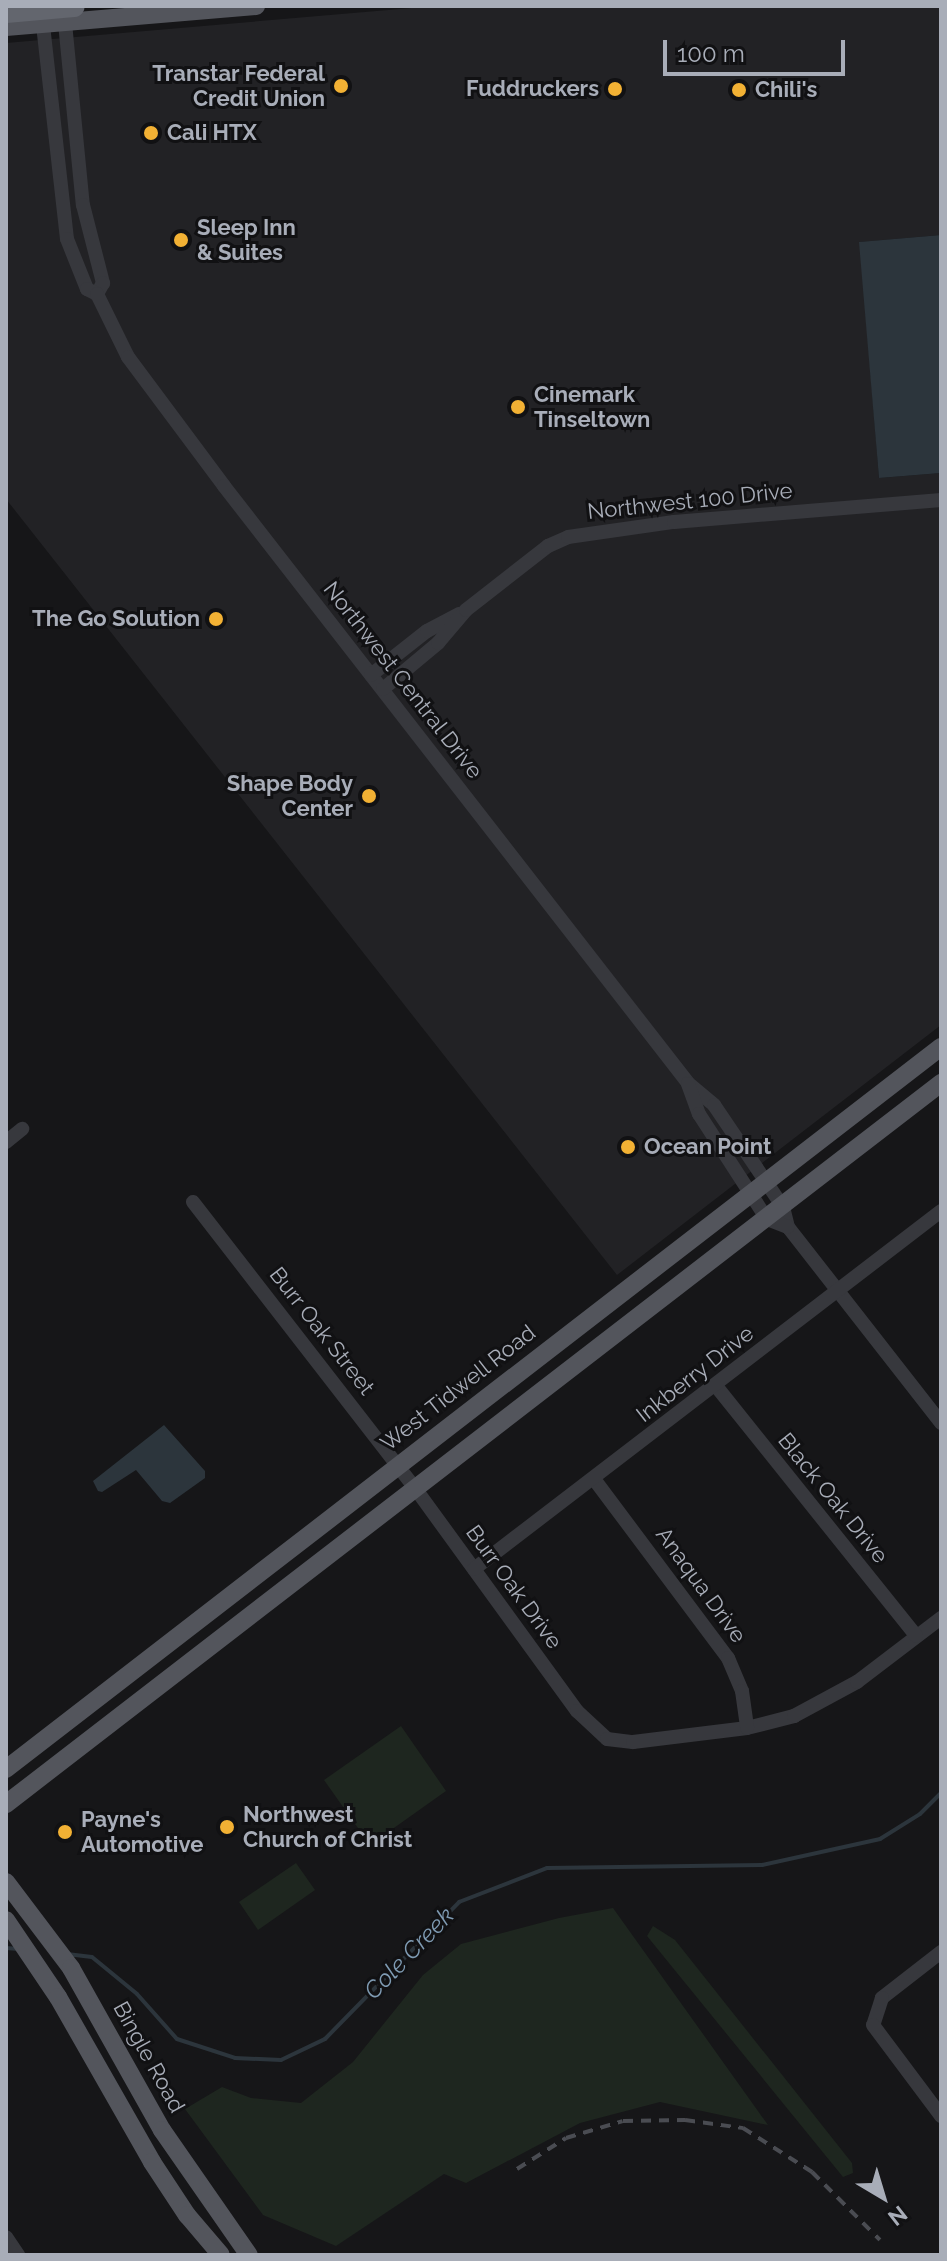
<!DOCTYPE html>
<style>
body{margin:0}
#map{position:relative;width:947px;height:2261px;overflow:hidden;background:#161618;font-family:Raleway,sans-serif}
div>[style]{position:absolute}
.built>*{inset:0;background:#222225}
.green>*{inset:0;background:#1e261f}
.water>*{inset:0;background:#2c353c}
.stream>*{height:4px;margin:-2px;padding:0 2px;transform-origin:2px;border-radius:2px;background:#2c353c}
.minor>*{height:14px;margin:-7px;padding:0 7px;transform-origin:7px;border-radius:7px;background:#37383d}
.major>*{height:18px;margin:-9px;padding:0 9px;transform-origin:9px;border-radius:9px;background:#53555c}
.highway>*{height:22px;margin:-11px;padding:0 11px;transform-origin:11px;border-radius:11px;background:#63666e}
.rail>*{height:4px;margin-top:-2px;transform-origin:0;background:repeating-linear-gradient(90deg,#4a4c52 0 10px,transparent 0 18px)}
.dots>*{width:22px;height:22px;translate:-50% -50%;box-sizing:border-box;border:4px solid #111113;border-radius:50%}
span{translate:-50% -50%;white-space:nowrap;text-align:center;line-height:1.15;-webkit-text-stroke:6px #111113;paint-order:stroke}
.poi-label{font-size:22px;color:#a8adb8;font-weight:700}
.right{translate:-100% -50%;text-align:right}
.left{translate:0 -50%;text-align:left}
.street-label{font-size:22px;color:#a8adb8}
.water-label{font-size:24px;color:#7f9bb3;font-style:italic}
.frame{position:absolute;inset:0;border:8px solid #a8adb8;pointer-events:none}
.north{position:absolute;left:843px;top:2157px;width:80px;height:80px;-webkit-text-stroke:6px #111113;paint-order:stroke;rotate:142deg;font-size:22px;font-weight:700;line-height:32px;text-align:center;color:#a8adb8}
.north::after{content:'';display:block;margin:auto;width:28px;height:36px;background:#a8adb8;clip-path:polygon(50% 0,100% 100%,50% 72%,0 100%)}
.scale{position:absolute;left:663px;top:40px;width:182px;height:36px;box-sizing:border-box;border:4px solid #a8adb8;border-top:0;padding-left:10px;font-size:24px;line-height:28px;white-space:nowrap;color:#a8adb8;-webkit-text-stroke:6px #111113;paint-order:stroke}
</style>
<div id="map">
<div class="built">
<div style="clip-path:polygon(435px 6px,941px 6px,941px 235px,860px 242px,879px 478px,941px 473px,941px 1025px,617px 1275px,6px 499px,6px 43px)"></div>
</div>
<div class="green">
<div style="clip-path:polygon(401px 1726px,446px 1791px,370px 1845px,324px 1780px)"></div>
<div style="clip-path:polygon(296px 1863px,315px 1890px,258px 1930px,239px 1902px)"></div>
<div style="clip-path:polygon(613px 1908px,768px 2125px,660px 2102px,580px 2123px,466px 2183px,444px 2174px,336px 2246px,263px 2215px,185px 2109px,222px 2087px,251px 2098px,301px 2103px,353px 2062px,423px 1975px,461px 1944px,559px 1918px)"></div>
<div style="clip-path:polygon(653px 1926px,675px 1940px,852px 2163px,853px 2173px,843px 2177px,647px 1936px)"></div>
</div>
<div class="water">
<div style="clip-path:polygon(941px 235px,941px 473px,879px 478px,859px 242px)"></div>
<div style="clip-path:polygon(164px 1425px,205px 1471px,205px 1478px,170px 1503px,162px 1501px,136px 1470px,102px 1492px,98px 1491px,93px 1481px)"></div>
</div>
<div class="stream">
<div style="left:6px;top:1948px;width:13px;rotate:4deg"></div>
<div style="left:67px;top:1954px;width:25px;rotate:7deg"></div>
<div style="left:92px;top:1957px;width:58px;rotate:39.4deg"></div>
<div style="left:137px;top:1994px;width:60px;rotate:48.4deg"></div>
<div style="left:177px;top:2039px;width:61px;rotate:18.1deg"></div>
<div style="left:235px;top:2058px;width:46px;rotate:2.5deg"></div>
<div style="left:281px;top:2060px;width:49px;rotate:-25.5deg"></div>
<div style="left:325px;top:2039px;width:192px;rotate:-45.6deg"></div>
<div style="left:459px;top:1902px;width:94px;rotate:-21.1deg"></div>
<div style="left:547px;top:1868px;width:215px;rotate:-0.8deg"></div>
<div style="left:762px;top:1865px;width:121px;rotate:-12.4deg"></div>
<div style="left:880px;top:1839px;width:47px;rotate:-32deg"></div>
<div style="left:920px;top:1814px;width:30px;rotate:-45deg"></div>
</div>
<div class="minor">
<div style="left:65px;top:23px;width:183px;rotate:84.4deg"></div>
<div style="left:83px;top:205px;width:81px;rotate:75.6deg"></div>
<div style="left:103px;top:283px;width:13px;rotate:119deg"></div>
<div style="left:43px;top:25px;width:215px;rotate:83.6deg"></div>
<div style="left:67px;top:239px;width:54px;rotate:68.2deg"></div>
<div style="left:87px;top:289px;width:11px;rotate:27deg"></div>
<div style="left:97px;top:294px;width:70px;rotate:63.8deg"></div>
<div style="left:128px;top:357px;width:161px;rotate:53.3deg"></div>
<div style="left:224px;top:486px;width:756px;rotate:52.14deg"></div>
<div style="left:688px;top:1083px;width:34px;rotate:40deg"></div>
<div style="left:714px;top:1105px;width:123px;rotate:55.9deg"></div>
<div style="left:783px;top:1207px;width:21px;rotate:76deg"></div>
<div style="left:788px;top:1227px;width:249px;rotate:52deg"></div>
<div style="left:371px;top:675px;width:71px;rotate:-38.2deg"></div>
<div style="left:427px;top:631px;width:36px;rotate:-28deg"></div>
<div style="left:383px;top:689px;width:72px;rotate:-39.9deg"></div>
<div style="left:438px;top:643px;width:43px;rotate:-49.7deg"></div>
<div style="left:466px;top:610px;width:104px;rotate:-38deg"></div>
<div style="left:548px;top:546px;width:22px;rotate:-24deg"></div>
<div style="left:568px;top:537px;width:107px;rotate:-8.1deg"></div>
<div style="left:674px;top:522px;width:268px;rotate:-4.7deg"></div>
<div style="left:688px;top:1084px;width:32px;rotate:70deg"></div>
<div style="left:699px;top:1114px;width:125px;rotate:57.1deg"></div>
<div style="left:767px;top:1219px;width:22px;rotate:21deg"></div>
<div style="left:6px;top:1142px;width:21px;rotate:-39deg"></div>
<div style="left:193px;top:1202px;width:362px;rotate:52.2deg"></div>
<div style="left:415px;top:1488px;width:276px;rotate:54deg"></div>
<div style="left:577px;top:1711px;width:41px;rotate:43deg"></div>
<div style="left:607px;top:1739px;width:26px;rotate:7deg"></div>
<div style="left:633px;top:1742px;width:115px;rotate:-7deg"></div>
<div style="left:747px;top:1728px;width:49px;rotate:-14.3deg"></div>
<div style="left:794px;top:1716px;width:72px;rotate:-28.4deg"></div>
<div style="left:857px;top:1682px;width:106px;rotate:-37.3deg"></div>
<div style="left:716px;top:1386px;width:320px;rotate:51.3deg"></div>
<div style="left:594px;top:1479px;width:224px;rotate:53.2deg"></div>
<div style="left:728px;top:1658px;width:36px;rotate:67deg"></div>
<div style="left:742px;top:1691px;width:37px;rotate:82deg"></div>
<div style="left:474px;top:1569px;width:588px;rotate:-37.47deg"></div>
<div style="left:941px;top:1952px;width:75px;rotate:142.1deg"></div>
<div style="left:882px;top:1998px;width:28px;rotate:108deg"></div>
<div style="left:873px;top:2025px;width:114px;rotate:53.2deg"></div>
<div style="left:6px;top:2237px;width:22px;rotate:56deg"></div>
</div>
<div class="major">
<div style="left:6px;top:27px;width:251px;rotate:-4.8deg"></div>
<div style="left:6px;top:1769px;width:1181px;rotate:-37.68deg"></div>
<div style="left:6px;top:1804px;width:1181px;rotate:-37.64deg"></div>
<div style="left:6px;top:1882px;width:108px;rotate:52.9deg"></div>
<div style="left:71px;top:1968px;width:186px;rotate:60.7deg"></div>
<div style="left:162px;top:2130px;width:152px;rotate:55.2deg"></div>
<div style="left:6px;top:1920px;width:93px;rotate:56deg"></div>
<div style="left:58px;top:1997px;width:190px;rotate:60.3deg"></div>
<div style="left:152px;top:2162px;width:64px;rotate:56.6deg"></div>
<div style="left:187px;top:2215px;width:52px;rotate:49.6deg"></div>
</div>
<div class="highway">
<div style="left:6px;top:12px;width:68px;rotate:-5deg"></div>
</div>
<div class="rail">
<div style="left:517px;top:2169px;width:58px;rotate:-32.3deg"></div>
<div style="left:566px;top:2138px;width:59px;rotate:-16.6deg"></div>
<div style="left:623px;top:2121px;width:62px;rotate:-0.9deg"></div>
<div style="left:685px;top:2120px;width:59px;rotate:7.9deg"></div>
<div style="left:743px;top:2128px;width:82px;rotate:32.5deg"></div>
<div style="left:812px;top:2172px;width:96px;rotate:45deg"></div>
</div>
<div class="dots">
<div style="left:341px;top:86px;background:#f2b134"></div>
<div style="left:615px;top:89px;background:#f2b134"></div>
<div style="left:739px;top:90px;background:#f2b134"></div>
<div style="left:151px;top:133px;background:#f2b134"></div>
<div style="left:181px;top:240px;background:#f2b134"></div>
<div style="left:518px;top:407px;background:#f2b134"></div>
<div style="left:216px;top:619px;background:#f2b134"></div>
<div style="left:369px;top:796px;background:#f2b134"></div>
<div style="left:628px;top:1147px;background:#f2b134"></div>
<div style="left:227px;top:1827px;background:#f2b134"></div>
<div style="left:65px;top:1832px;background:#f2b134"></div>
</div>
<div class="poi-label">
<span class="right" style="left:325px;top:86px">Transtar Federal<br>Credit Union</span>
<span class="right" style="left:599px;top:89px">Fuddruckers</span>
<span class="left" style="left:755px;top:90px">Chili's</span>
<span class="left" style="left:167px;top:133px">Cali HTX</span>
<span class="left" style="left:197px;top:240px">Sleep Inn<br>&amp; Suites</span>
<span class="left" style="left:534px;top:407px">Cinemark<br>Tinseltown</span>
<span class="right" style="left:200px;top:619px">The Go Solution</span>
<span class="right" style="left:353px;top:796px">Shape Body<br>Center</span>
<span class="left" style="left:644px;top:1147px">Ocean Point</span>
<span class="left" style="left:243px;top:1827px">Northwest<br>Church of Christ</span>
<span class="left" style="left:81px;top:1832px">Payne's<br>Automotive</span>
</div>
<div class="street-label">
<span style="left:690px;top:501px;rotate:-6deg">Northwest 100 Drive</span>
<span style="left:403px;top:680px;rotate:52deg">Northwest Central Drive</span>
<span style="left:322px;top:1331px;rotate:52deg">Burr Oak Street</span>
<span style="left:695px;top:1374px;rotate:-38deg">Inkberry Drive</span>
<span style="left:458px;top:1388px;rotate:-38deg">West Tidwell Road</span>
<span style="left:833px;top:1498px;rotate:51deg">Black Oak Drive</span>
<span style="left:701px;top:1585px;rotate:54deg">Anaqua Drive</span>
<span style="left:514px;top:1587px;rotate:54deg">Burr Oak Drive</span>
<span style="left:149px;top:2057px;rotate:61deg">Bingle Road</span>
</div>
<div class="water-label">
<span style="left:409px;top:1953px;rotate:-46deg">Cole Creek</span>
</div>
<div class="frame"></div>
<div class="north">N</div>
<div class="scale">100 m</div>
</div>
